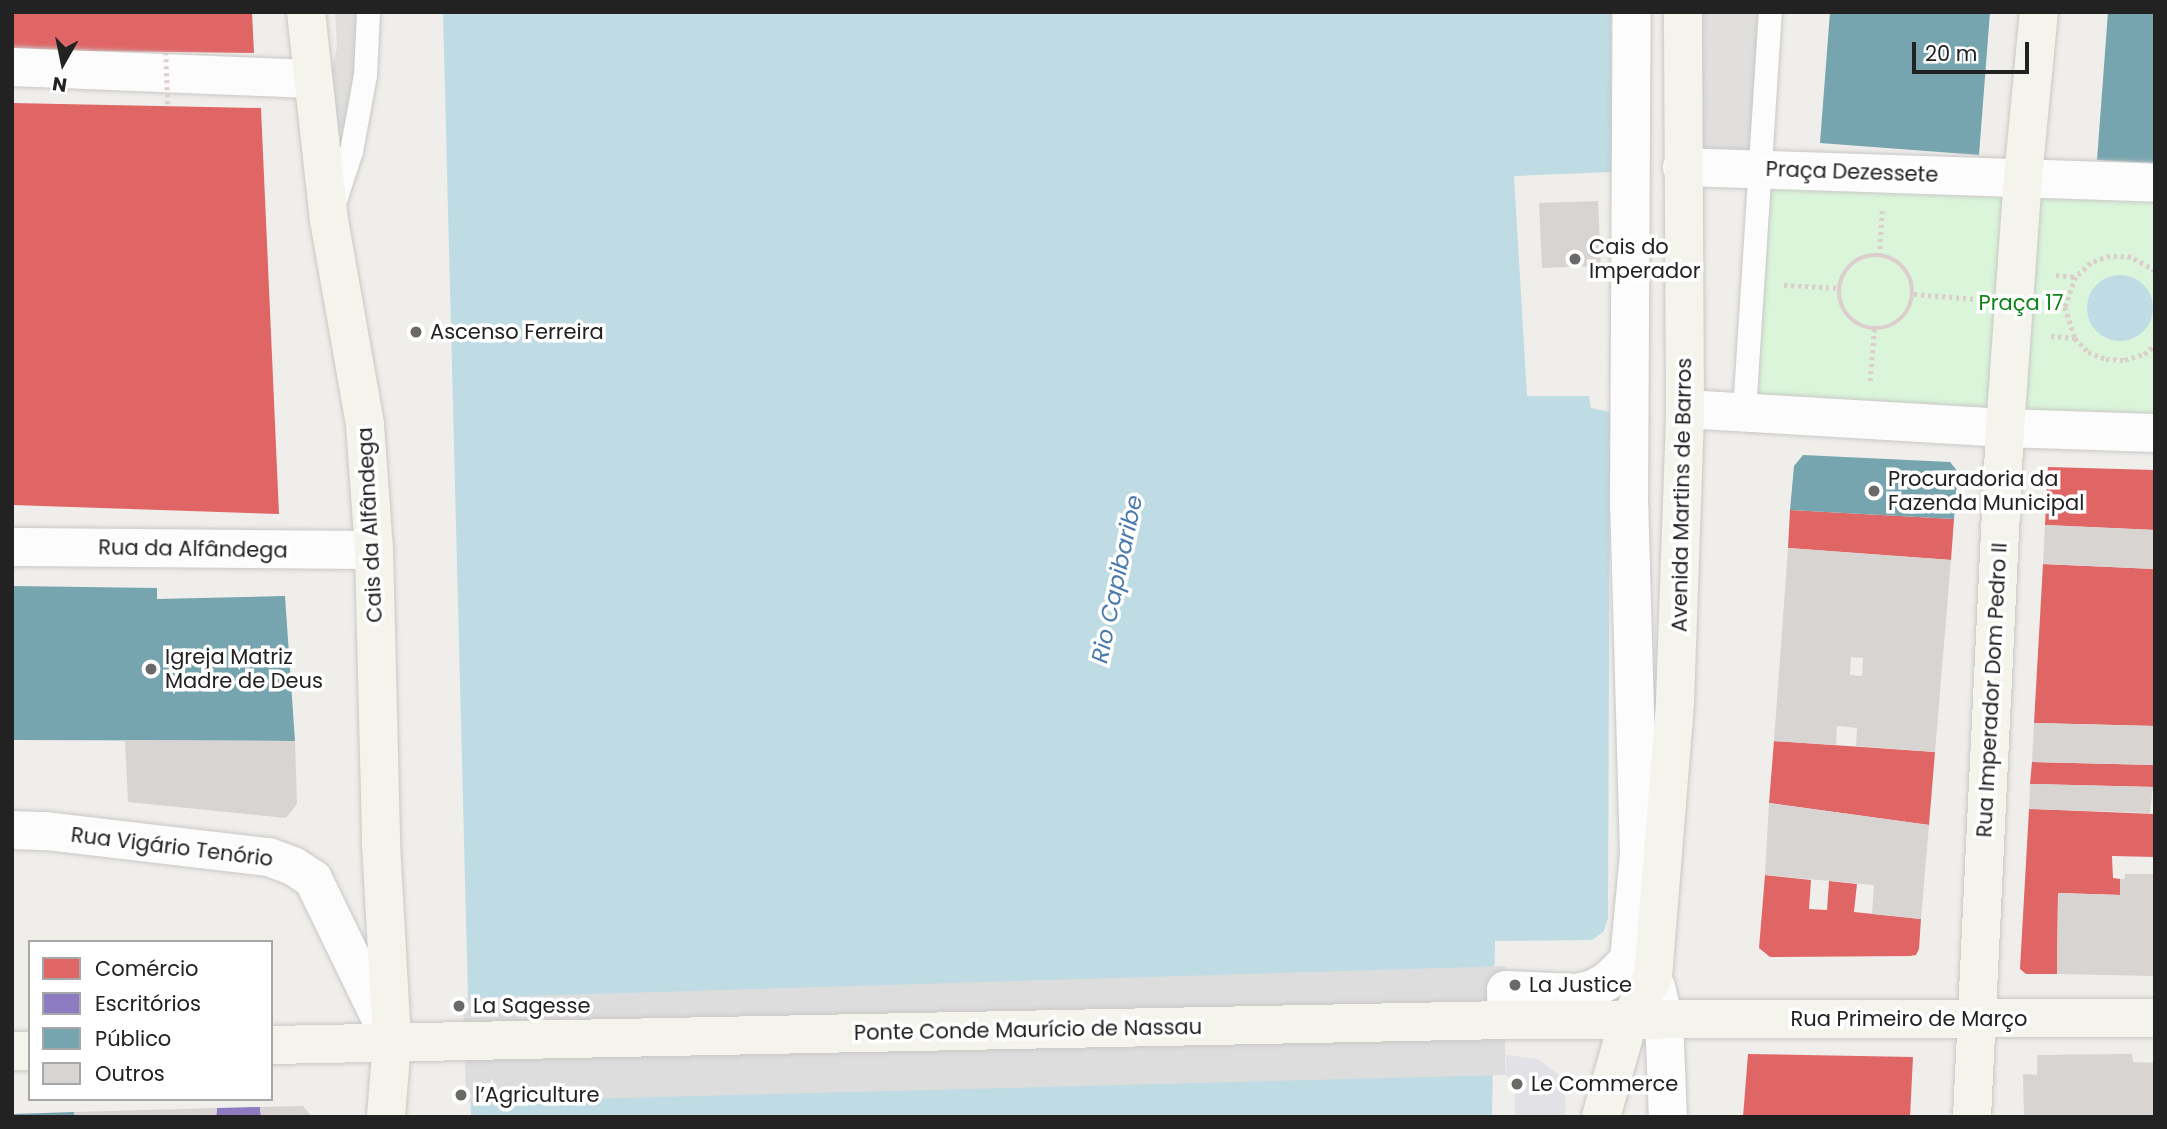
<!DOCTYPE html>
<meta charset="utf-8">
<style>
body{margin:0}
#map{position:relative;width:2167px;height:1129px;overflow:hidden;background:#f0eeeb;font-family:Poppins,sans-serif}
div>[style]{position:absolute}
.park>*{inset:0;background:#daf5da}
.parking>*{inset:0;background:#e0dfde}
.plaza>*{inset:0;background:#e2e1e5}
.water>*{inset:0;background:#bfdbe3}
.round{border-radius:50%}
.pier>*{inset:0;background:#dedddd}
.shops>*{inset:0;background:#e06666}
.offices>*{inset:0;background:#8e7cc3}
.public>*{inset:0;background:#76a5af}
.building>*{inset:0;background:#d7d4d2}
.path>*{height:4.5px;margin-top:-2.25px;transform-origin:0;background:repeating-linear-gradient(90deg,#dccecd 0 3.5px,transparent 0 7px)}
.path>.ring{margin:-2.25px;padding:0;box-sizing:content-box;background:none;border:4.5px solid #dccecd;border-radius:50%}
.roads{filter:drop-shadow(0 0 2px #c9c8c7) drop-shadow(0 0 2px #c9c8c7)}
.lane>*{height:23px;margin:-11.5px;padding:0 11.5px;transform-origin:11.5px;border-radius:11.5px;background:#fdfcfc}
.street>*{height:38px;margin:-19px;padding:0 19px;transform-origin:19px;border-radius:19px;background:#fdfcfc}
.secondary>*{height:38px;margin:-19px;padding:0 19px;transform-origin:19px;border-radius:19px;background:#f4f4ed}
.path-bridge>*{height:4.5px;margin-top:-2.25px;transform-origin:0;background:repeating-linear-gradient(90deg,#dccecd 0 3.5px,transparent 0 7px)}
.dots>*{width:19px;height:19px;translate:-50% -50%;box-sizing:border-box;border:4px solid #fff;border-radius:50%}
span{translate:-50% -50%;white-space:nowrap;text-align:center;line-height:1.15;-webkit-text-stroke:7px #fff;paint-order:stroke}
.street-label{font-size:21px;color:#222}
.poi-label{font-size:21px;color:#222}
.left{translate:0 -50%;text-align:left}
.park-label{font-size:21px;color:#0c8416}
.water-label{font-size:23px;color:#4a7aab;font-style:italic}
.frame{position:absolute;inset:0;border:14px solid #222;pointer-events:none}
.legend{position:absolute;left:28px;top:940px;width:245px;height:161px;box-sizing:border-box;background:#fff;border:2px solid #a7a7a7;margin:0;padding:9px 12px;list-style:none;font-size:21px;color:#222}
.legend li{display:flex;align-items:center;gap:14px;height:35px}
.legend b{width:35px;border:2px solid #a7a7a7}
.north{position:absolute;left:28px;top:28px;width:70px;height:70px;-webkit-text-stroke:5px #fff;paint-order:stroke;rotate:189deg;font-size:19px;font-weight:700;line-height:28px;text-align:center;color:#222}
.north::after{content:'';display:block;margin:auto;width:24px;height:32px;background:#222;clip-path:polygon(50% 0,100% 100%,50% 72%,0 100%)}
.scale{position:absolute;left:1912px;top:42px;width:117px;height:32px;box-sizing:border-box;border:4px solid #222;border-top:0;padding-left:9px;font-size:21px;line-height:24px;white-space:nowrap;color:#222;-webkit-text-stroke:5px #fff;paint-order:stroke}
</style>
<div id="map">
<div class="park">
<div style="clip-path:polygon(1761px 170px,2155px 183px,2155px 433px,1744px 411px)"></div>
</div>
<div class="parking">
<div style="clip-path:polygon(335px 12px,374px 12px,347px 127px,330px 132px,329px 82px,337px 47px)"></div>
<div style="clip-path:polygon(1683px 12px,1770px 12px,1761px 170px,1682px 167px)"></div>
</div>
<div class="plaza">
<div style="clip-path:polygon(1506px 1055px,1538px 1059px,1564px 1079px,1566px 1117px,1515px 1117px,1515px 1081px,1505px 1075px)"></div>
</div>
<div class="water">
<div style="clip-path:polygon(443px 12px,1611px 12px,1612px 172px,1514px 176px,1527px 396px,1589px 396px,1591px 408px,1610px 412px,1608px 918px,1604px 931px,1592px 940px,1495px 941px,1492px 1117px,471px 1117px)"></div>
<div class="round" style="left:2087px;top:275px;width:66px;height:66px"></div>
</div>
<div class="pier">
<div style="clip-path:polygon(1505px 966px,1505px 1075px,466px 1102px,463px 998px)"></div>
</div>
<div class="shops">
<div style="clip-path:polygon(12px 12px,252px 12px,254px 53px,12px 50px)"></div>
<div style="clip-path:polygon(12px 103px,261px 108px,279px 514px,12px 505px)"></div>
<div style="clip-path:polygon(2048px 467px,2155px 470px,2155px 530px,2045px 525px)"></div>
<div style="clip-path:polygon(1790px 510px,1954px 519px,1951px 560px,1788px 548px)"></div>
<div style="clip-path:polygon(2043px 564px,2155px 569px,2155px 726px,2034px 723px)"></div>
<div style="clip-path:polygon(1774px 741px,1935px 752px,1929px 825px,1769px 803px)"></div>
<div style="clip-path:polygon(2032px 762px,2155px 765px,2155px 787px,2030px 784px)"></div>
<div style="clip-path:polygon(2029px 809px,2155px 814px,2155px 857px,2112px 856px,2113px 878px,2120px 879px,2120px 895px,2058px 893px,2057px 974px,2026px 974px,2020px 969px)"></div>
<div style="clip-path:polygon(1765px 875px,1811px 880px,1809px 909px,1827px 910px,1829px 881px,1857px 884px,1854px 912px,1921px 919px,1919px 949px,1916px 955px,1910px 956px,1770px 957px,1759px 948px)"></div>
<div style="clip-path:polygon(1748px 1054px,1913px 1057px,1910px 1117px,1743px 1117px)"></div>
</div>
<div class="offices">
<div style="clip-path:polygon(260px 1107px,261px 1117px,216px 1117px,217px 1108px)"></div>
</div>
<div class="public">
<div style="clip-path:polygon(1830px 12px,1990px 12px,1979px 155px,1820px 143px)"></div>
<div style="clip-path:polygon(2108px 12px,2155px 12px,2155px 163px,2097px 160px)"></div>
<div style="clip-path:polygon(1803px 455px,1950px 462px,1958px 472px,1954px 519px,1790px 510px,1794px 466px)"></div>
<div style="clip-path:polygon(12px 586px,157px 588px,157px 599px,285px 596px,295px 741px,12px 740px)"></div>
<div style="clip-path:polygon(74px 1112px,74px 1117px,12px 1117px,12px 1114px)"></div>
</div>
<div class="building">
<div style="clip-path:polygon(1598px 201px,1601px 266px,1542px 268px,1539px 203px)"></div>
<div style="clip-path:polygon(2045px 525px,2155px 530px,2155px 569px,2043px 564px)"></div>
<div style="clip-path:polygon(evenodd,1788px 548px,1951px 560px,1935px 752px,1856px 746px,1857px 728px,1837px 726px,1836px 745px,1774px 741px,1788px 548px,1851px 657px,1863px 658px,1862px 676px,1850px 675px,1851px 657px)"></div>
<div style="clip-path:polygon(2034px 723px,2155px 726px,2155px 765px,2032px 762px)"></div>
<div style="clip-path:polygon(125px 740px,295px 741px,297px 804px,286px 818px,128px 802px)"></div>
<div style="clip-path:polygon(2030px 784px,2153px 787px,2150px 813px,2029px 809px)"></div>
<div style="clip-path:polygon(1769px 803px,1929px 825px,1921px 919px,1872px 914px,1874px 885px,1765px 875px)"></div>
<div style="clip-path:polygon(2125px 874px,2155px 874px,2155px 976px,2057px 974px,2058px 893px,2120px 895px,2120px 879px,2125px 879px)"></div>
<div style="clip-path:polygon(2132px 1054px,2133px 1062px,2155px 1063px,2155px 1117px,2024px 1117px,2023px 1074px,2037px 1075px,2037px 1055px)"></div>
<div style="clip-path:polygon(303px 1106px,312px 1117px,261px 1117px,260px 1107px)"></div>
<div style="clip-path:polygon(217px 1108px,216px 1117px,74px 1117px,74px 1112px)"></div>
</div>
<div class="path">
<div class="ring" style="left:1839px;top:255px;width:69.5px;height:69.5px"></div>
<div style="left:1879px;top:256px;width:45px;rotate:-86.2deg"></div>
<div style="left:2155px;top:271px;width:28px;rotate:-150deg"></div>
<div style="left:2131px;top:257px;width:21px;rotate:-177deg"></div>
<div style="left:2110px;top:256px;width:20px;rotate:160deg"></div>
<div style="left:2091px;top:263px;width:21px;rotate:137deg"></div>
<div style="left:2076px;top:277px;width:32px;rotate:110deg"></div>
<div style="left:2065px;top:307px;width:33px;rotate:72deg"></div>
<div style="left:2075px;top:338px;width:19px;rotate:47deg"></div>
<div style="left:2088px;top:352px;width:19px;rotate:21deg"></div>
<div style="left:2106px;top:359px;width:19px;rotate:3deg"></div>
<div style="left:2125px;top:360px;width:20px;rotate:-18deg"></div>
<div style="left:2144px;top:354px;width:14px;rotate:-39deg"></div>
<div style="left:2056px;top:275px;width:20px;rotate:6deg"></div>
<div style="left:1784px;top:285px;width:55px;rotate:3.1deg"></div>
<div style="left:1914px;top:294px;width:61px;rotate:4.7deg"></div>
<div style="left:2051px;top:336px;width:24px;rotate:5deg"></div>
<div style="left:1870px;top:381px;width:52px;rotate:-85.6deg"></div>
</div>
<div class="roads">
<div class="lane">
<div style="left:334px;top:203px;width:55px;rotate:-71.9deg"></div>
<div style="left:351px;top:151px;width:77px;rotate:-79.6deg"></div>
<div style="left:365px;top:75px;width:63px;rotate:-87.3deg"></div>
<div style="left:1744px;top:411px;width:400px;rotate:-86.3deg"></div>
</div>
<div class="street">
<div style="left:12px;top:67px;width:299px;rotate:2.3deg"></div>
<div style="left:1682px;top:167px;width:473px;rotate:1.9deg"></div>
<div style="left:1685px;top:409px;width:321px;rotate:3.4deg"></div>
<div style="left:2005px;top:428px;width:150px;rotate:1.9deg"></div>
<div style="left:12px;top:547px;width:362px;rotate:0.5deg"></div>
<div style="left:12px;top:830px;width:34px;rotate:2deg"></div>
<div style="left:46px;top:831px;width:225px;rotate:6.7deg"></div>
<div style="left:269px;top:857px;width:26px;rotate:21deg"></div>
<div style="left:293px;top:866px;width:24px;rotate:33deg"></div>
<div style="left:313px;top:879px;width:181px;rotate:64.1deg"></div>
<div style="left:1656px;top:987px;width:33px;rotate:76deg"></div>
<div style="left:1664px;top:1019px;width:98px;rotate:87.7deg"></div>
<div style="left:1507px;top:1020px;width:30px;rotate:-92deg"></div>
<div style="left:1506px;top:990px;width:71px;rotate:2.4deg"></div>
<div style="left:1577px;top:993px;width:16px;rotate:-14deg"></div>
<div style="left:1593px;top:989px;width:18px;rotate:-29deg"></div>
<div style="left:1609px;top:980px;width:28px;rotate:-45deg"></div>
<div style="left:1629px;top:960px;width:105px;rotate:-84.6deg"></div>
<div style="left:1639px;top:855px;width:348px;rotate:-91.6deg"></div>
<div style="left:1629px;top:507px;width:495px;rotate:-89.7deg"></div>
</div>
<div class="secondary">
<div style="left:306px;top:12px;width:209px;rotate:83.7deg"></div>
<div style="left:329px;top:220px;width:208px;rotate:80deg"></div>
<div style="left:365px;top:425px;width:125px;rotate:85.9deg"></div>
<div style="left:374px;top:550px;width:294px;rotate:88.6deg"></div>
<div style="left:381px;top:844px;width:198px;rotate:86.8deg"></div>
<div style="left:392px;top:1042px;width:75px;rotate:94.6deg"></div>
<div style="left:271px;top:1045px;width:1236px;rotate:-1.16deg"></div>
<div style="left:1507px;top:1020px;width:648px;rotate:-0.18deg"></div>
<div style="left:12px;top:1051px;width:18px"></div>
<div style="left:1601px;top:1117px;width:99px;rotate:-74.1deg"></div>
<div style="left:1628px;top:1022px;width:51px;rotate:-60.9deg"></div>
<div style="left:1653px;top:977px;width:276px;rotate:-85.4deg"></div>
<div style="left:1675px;top:702px;width:293px;rotate:-88deg"></div>
<div style="left:1685px;top:409px;width:397px;rotate:-90.3deg"></div>
<div style="left:1972px;top:1117px;width:690px;rotate:-87.26deg"></div>
<div style="left:2005px;top:428px;width:252px;rotate:-85.9deg"></div>
<div style="left:2023px;top:177px;width:166px;rotate:-84.5deg"></div>
</div>
</div>
<div class="path-bridge">
<div style="left:166px;top:52px;width:54px;rotate:87.9deg"></div>
</div>
<div class="dots">
<div style="left:1575px;top:259px;background:#6a6968"></div>
<div style="left:416px;top:332px;background:#6a6968"></div>
<div style="left:1874px;top:491px;background:#6a6968"></div>
<div style="left:151px;top:669px;background:#6a6968"></div>
<div style="left:1515px;top:985px;background:#6a6968"></div>
<div style="left:459px;top:1006px;background:#6a6968"></div>
<div style="left:1517px;top:1084px;background:#6a6968"></div>
<div style="left:461px;top:1095px;background:#6a6968"></div>
</div>
<div class="street-label">
<span style="left:1852px;top:172px;rotate:2deg">Praça Dezessete</span>
<span style="left:1682px;top:495px;rotate:-89deg">Avenida Martins de Barros</span>
<span style="left:370px;top:525px;rotate:-93deg">Cais da Alfândega</span>
<span style="left:193px;top:549px;rotate:1deg">Rua da Alfândega</span>
<span style="left:1992px;top:690px;rotate:-87deg">Rua Imperador Dom Pedro II</span>
<span style="left:172px;top:847px;rotate:7deg">Rua Vigário Tenório</span>
<span style="left:1909px;top:1019px">Rua Primeiro de Março</span>
<span style="left:1028px;top:1030px;rotate:-1deg">Ponte Conde Maurício de Nassau</span>
</div>
<div class="poi-label">
<span class="left" style="left:1589px;top:259px">Cais do<br>Imperador</span>
<span class="left" style="left:430px;top:332px">Ascenso Ferreira</span>
<span class="left" style="left:1888px;top:491px">Procuradoria da<br>Fazenda Municipal</span>
<span class="left" style="left:165px;top:669px">Igreja Matriz<br>Madre de Deus</span>
<span class="left" style="left:1529px;top:985px">La Justice</span>
<span class="left" style="left:473px;top:1006px">La Sagesse</span>
<span class="left" style="left:1531px;top:1084px">Le Commerce</span>
<span class="left" style="left:475px;top:1095px">l’Agriculture</span>
</div>
<div class="park-label">
<span style="left:2021px;top:303px">Praça 17</span>
</div>
<div class="water-label">
<span style="left:1117px;top:579px;rotate:-78deg">Rio Capibaribe</span>
</div>
<div class="frame"></div>
<ul class="legend">
<li><b style="height:19px;background:#e06666"></b>Comércio</li>
<li><b style="height:19px;background:#8e7cc3"></b>Escritórios</li>
<li><b style="height:19px;background:#76a5af"></b>Público</li>
<li><b style="height:19px;background:#d7d4d2"></b>Outros</li>
</ul>
<div class="north">N</div>
<div class="scale">20 m</div>
</div>
